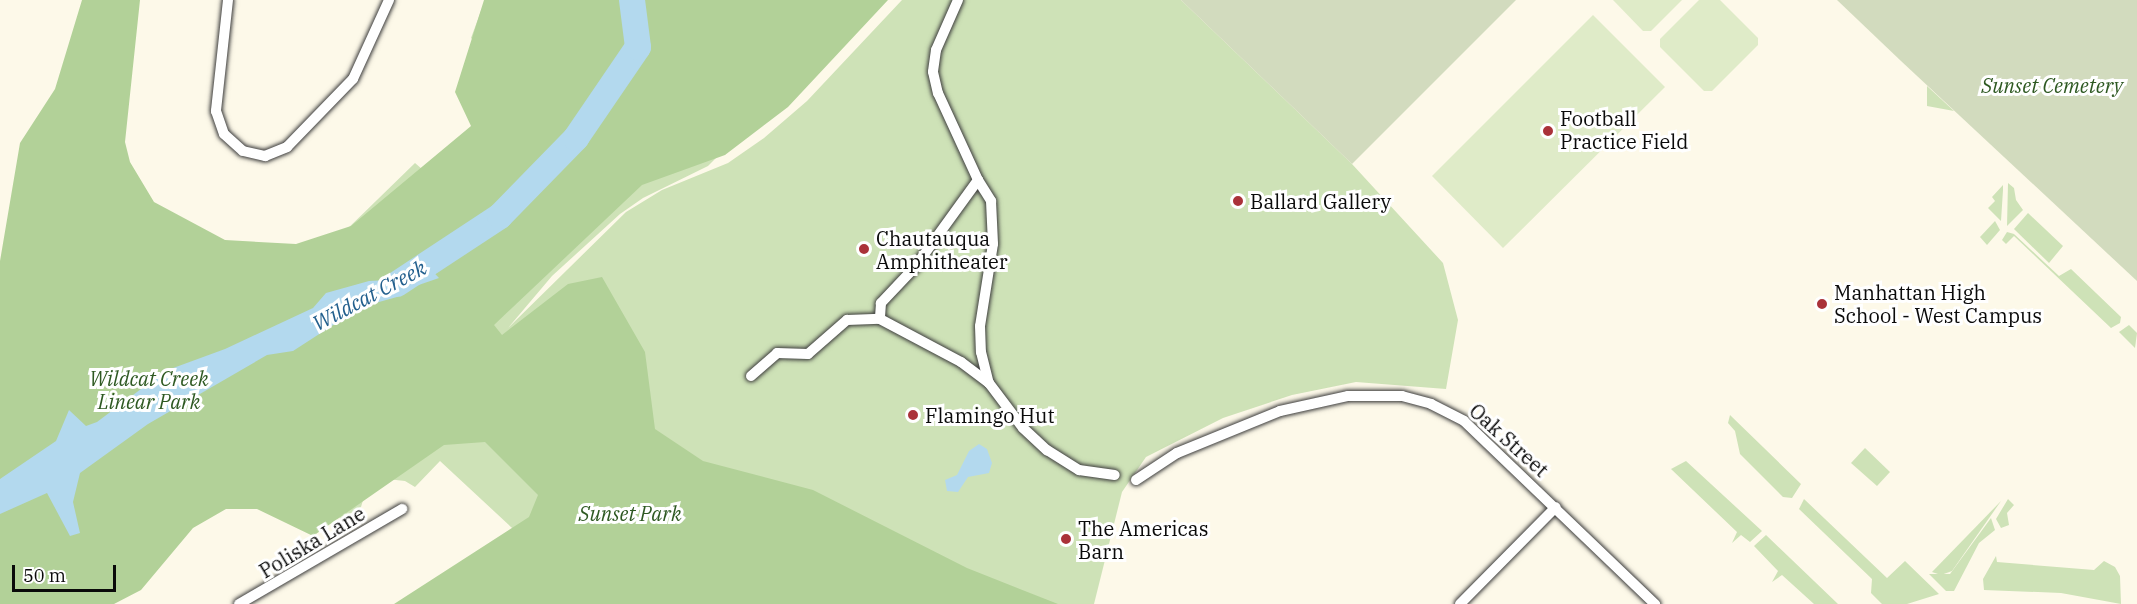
<!DOCTYPE html>
<style>
body{margin:0}
#map{position:relative;width:2137px;height:604px;overflow:hidden;background:#fdf9e9;font-family:"IBM Plex Serif",serif}
div>[style]{position:absolute}
.green>*{inset:0;background:#cee2b7}
.forest>*{inset:0;background:#b2d198}
.cemetery>*{inset:0;background:#d2dbbe}
.pitch>*{inset:0;background:#dfebc8}
.water>*{inset:0;background:#b3d9ee}
.river>*{height:26px;margin:-13px;padding:0 13px;transform-origin:13px;border-radius:13px;background:#b3d9ee}
.roads{filter:drop-shadow(0 0 2px #3d3d3d) drop-shadow(0 0 2px #3d3d3d)}
.street>*{height:10px;margin:-5px;padding:0 5px;transform-origin:5px;border-radius:5px;background:#fff}
.dots>*{width:16px;height:16px;translate:-50% -50%;box-sizing:border-box;border:3px solid #fff;border-radius:50%}
span{translate:-50% -50%;white-space:nowrap;text-align:center;line-height:1.15;-webkit-text-stroke:6px #fff;paint-order:stroke}
.park-label{font-size:20px;color:#2e5922;font-style:italic}
.poi-label{font-size:20px;color:#0a0a0a}
.left{translate:0 -50%;text-align:left}
.street-label{font-size:20px;color:#0a0a0a}
.water-label{font-size:21px;color:#225f8d;font-style:italic}
.scale{position:absolute;left:12px;top:565px;width:104px;height:27px;box-sizing:border-box;border:3px solid #0a0a0a;border-top:0;padding-left:8px;font-size:18px;line-height:21px;white-space:nowrap;color:#0a0a0a;-webkit-text-stroke:4px #fff;paint-order:stroke}
</style>
<div id="map">
<div class="green">
<div style="clip-path:polygon(485px 0,874px 0,708px 166px,643px 198px,620px 214px,552px 276px,508px 328px,626px 212px,662px 190px,728px 163px,764px 138px,807px 101px,902px 0,1181px 0,1352px 164px,1443px 263px,1458px 320px,1446px 389px,1356px 382px,1292px 395px,1223px 418px,1146px 457px,1122px 492px,1094px 604px,594px 604px,440px 461px,415px 487px,405px 481px,387px 479px,364px 497px,361px 507px,341px 519px,270px 450px,213px 274px,340px 236px,415px 163px,430px 176px,520px 87px,471px 38px)"></div>
<div style="clip-path:polygon(1927px 86px,1954px 111px,1927px 106px)"></div>
<div style="clip-path:polygon(2008px 183px,2014px 188px,2016px 200px,2023px 210px,2007px 226px)"></div>
<div style="clip-path:polygon(2003px 185px,2003px 190px,2001px 221px,1988px 208px,1995px 201px,1992px 197px)"></div>
<div style="clip-path:polygon(2028px 213px,2063px 246px,2049px 263px,2014px 229px)"></div>
<div style="clip-path:polygon(1995px 221px,2000px 230px,1987px 245px,1980px 237px)"></div>
<div style="clip-path:polygon(2007px 232px,2014px 234px,2059px 276px,2071px 269px,2121px 317px,2120px 323px,2111px 328px,2014px 236px,2006px 244px,2002px 240px)"></div>
<div style="clip-path:polygon(2129px 325px,2137px 333px,2135px 348px,2119px 332px)"></div>
<div style="clip-path:polygon(1730px 415px,1801px 484px,1792px 498px,1783px 497px,1740px 454px,1735px 431px,1728px 423px)"></div>
<div style="clip-path:polygon(1865px 448px,1890px 472px,1877px 486px,1851px 463px)"></div>
<div style="clip-path:polygon(1686px 461px,1762px 531px,1750px 542px,1741px 535px,1732px 543px,1737px 532px,1671px 469px)"></div>
<div style="clip-path:polygon(1804px 499px,1887px 578px,1905px 561px,1939px 594px,1907px 604px,1882px 604px,1871px 593px,1872px 579px,1799px 509px)"></div>
<div style="clip-path:polygon(2008px 499px,2014px 505px,2007px 513px,2009px 525px,2001px 528px,1996px 519px)"></div>
<div style="clip-path:polygon(2001px 501px,1952px 571px,1941px 575px,1932px 572px)"></div>
<div style="clip-path:polygon(1991px 518px,1995px 530px,1979px 543px,1954px 591px,1946px 591px,1929px 574px,1950px 574px)"></div>
<div style="clip-path:polygon(1766px 535px,1838px 604px,1814px 604px,1782px 575px,1772px 582px,1778px 571px,1754px 546px)"></div>
<div style="clip-path:polygon(1996px 556px,1997px 562px,2094px 570px,2104px 561px,2115px 567px,2120px 576px,2121px 604px,2061px 593px,1984px 590px,1983px 579px)"></div>
</div>
<div class="forest">
<div style="clip-path:polygon(82px 0,140px 0,125px 142px,130px 162px,154px 202px,225px 240px,296px 244px,351px 226px,471px 126px,455px 92px,484px 0,888px 0,788px 107px,725px 155px,642px 185px,494px 325px,502px 335px,568px 284px,602px 277px,645px 352px,655px 429px,703px 461px,813px 490px,967px 568px,1058px 604px,394px 604px,529px 517px,538px 495px,485px 442px,444px 445px,313px 536px,257px 509px,226px 509px,193px 528px,141px 590px,114px 604px,0 604px,0 261px,20px 143px,55px 89px)"></div>
</div>
<div class="cemetery">
<div style="clip-path:polygon(1181px 0,1516px 0,1352px 164px)"></div>
<div style="clip-path:polygon(1837px 0,2137px 0,2137px 281px,1901px 61px)"></div>
</div>
<div class="pitch">
<div style="clip-path:polygon(1613px 0,1682px 0,1651px 31px,1643px 31px)"></div>
<div style="clip-path:polygon(1699px 0,1720px 0,1758px 38px,1758px 45px,1712px 91px,1704px 91px,1660px 47px,1660px 39px)"></div>
<div style="clip-path:polygon(1593px 15px,1665px 87px,1503px 248px,1432px 176px)"></div>
</div>
<div class="water">
<div style="clip-path:polygon(421px 259px,439px 278px,407px 289px,397px 297px,361px 307px,293px 351px,267px 355px,148px 424px,80px 473px,73px 502px,80px 533px,70px 536px,47px 493px,0 514px,0 479px,56px 441px,69px 410px,86px 426px,97px 422px,165px 371px,225px 349px,313px 308px,326px 293px,369px 281px,388px 280px)"></div>
<div style="clip-path:polygon(979px 444px,987px 449px,992px 463px,989px 473px,968px 477px,958px 492px,947px 491px,945px 480px,957px 475px,969px 451px)"></div>
</div>
<div class="river">
<div style="left:397px;top:284px;width:123px;rotate:-33.4deg"></div>
<div style="left:500px;top:216px;width:109px;rotate:-45.7deg"></div>
<div style="left:576px;top:138px;width:110px;rotate:-55.7deg"></div>
<div style="left:638px;top:47px;width:47px;rotate:-97.3deg"></div>
</div>
<div class="roads">
<div class="street">
<div style="left:228px;top:0;width:112px;rotate:96.2deg"></div>
<div style="left:216px;top:111px;width:24px;rotate:71deg"></div>
<div style="left:224px;top:134px;width:25px;rotate:42deg"></div>
<div style="left:243px;top:151px;width:23px;rotate:13deg"></div>
<div style="left:265px;top:156px;width:24px;rotate:-22deg"></div>
<div style="left:287px;top:147px;width:95px;rotate:-45.9deg"></div>
<div style="left:353px;top:79px;width:87px;rotate:-65.5deg"></div>
<div style="left:958px;top:0;width:55px;rotate:113.7deg"></div>
<div style="left:936px;top:50px;width:22px;rotate:98deg"></div>
<div style="left:933px;top:72px;width:22px;rotate:77deg"></div>
<div style="left:938px;top:93px;width:96px;rotate:65.3deg"></div>
<div style="left:978px;top:180px;width:107px;rotate:125.9deg"></div>
<div style="left:915px;top:267px;width:50px;rotate:133.4deg"></div>
<div style="left:881px;top:303px;width:16px;rotate:94deg"></div>
<div style="left:880px;top:319px;width:92px;rotate:28deg"></div>
<div style="left:961px;top:362px;width:35px;rotate:37deg"></div>
<div style="left:989px;top:383px;width:56px;rotate:52.9deg"></div>
<div style="left:1023px;top:428px;width:33px;rotate:43deg"></div>
<div style="left:1047px;top:450px;width:38px;rotate:32deg"></div>
<div style="left:1079px;top:470px;width:36px;rotate:8deg"></div>
<div style="left:978px;top:180px;width:25px;rotate:58deg"></div>
<div style="left:991px;top:201px;width:43px;rotate:87.3deg"></div>
<div style="left:993px;top:244px;width:83px;rotate:99deg"></div>
<div style="left:980px;top:326px;width:26px;rotate:88deg"></div>
<div style="left:981px;top:352px;width:32px;rotate:76deg"></div>
<div style="left:751px;top:376px;width:35px;rotate:-41deg"></div>
<div style="left:777px;top:353px;width:31px;rotate:2deg"></div>
<div style="left:808px;top:354px;width:52px;rotate:-41.1deg"></div>
<div style="left:847px;top:320px;width:33px;rotate:-2deg"></div>
<div style="left:1136px;top:480px;width:49px;rotate:-33.4deg"></div>
<div style="left:1177px;top:453px;width:111px;rotate:-22.2deg"></div>
<div style="left:1280px;top:411px;width:70px;rotate:-12.4deg"></div>
<div style="left:1348px;top:396px;width:54px"></div>
<div style="left:1402px;top:396px;width:30px;rotate:15deg"></div>
<div style="left:1431px;top:404px;width:37px;rotate:27deg"></div>
<div style="left:1464px;top:421px;width:265px;rotate:43.8deg"></div>
<div style="left:239px;top:604px;width:189px;rotate:-30.2deg"></div>
<div style="left:1460px;top:604px;width:136px;rotate:-45.3deg"></div>
</div>
</div>
<div class="dots">
<div style="left:1548px;top:131px;background:#aa3239"></div>
<div style="left:1238px;top:201px;background:#aa3239"></div>
<div style="left:864px;top:249px;background:#aa3239"></div>
<div style="left:1822px;top:304px;background:#aa3239"></div>
<div style="left:913px;top:415px;background:#aa3239"></div>
<div style="left:1066px;top:539px;background:#aa3239"></div>
</div>
<div class="park-label">
<span style="left:2052px;top:85px">Sunset Cemetery</span>
<span style="left:149px;top:390px">Wildcat Creek<br>Linear Park</span>
<span style="left:630px;top:513px">Sunset Park</span>
</div>
<div class="poi-label">
<span class="left" style="left:1560px;top:130px">Football<br>Practice Field</span>
<span class="left" style="left:1250px;top:201px">Ballard Gallery</span>
<span class="left" style="left:876px;top:250px">Chautauqua<br>Amphitheater</span>
<span class="left" style="left:1834px;top:304px">Manhattan High<br>School - West Campus</span>
<span class="left" style="left:925px;top:415px">Flamingo Hut</span>
<span class="left" style="left:1078px;top:540px">The Americas<br>Barn</span>
</div>
<div class="street-label">
<span style="left:1509px;top:440px;rotate:42deg">Oak Street</span>
<span style="left:312px;top:542px;rotate:-31deg">Poliska Lane</span>
</div>
<div class="water-label">
<span style="left:369px;top:295px;rotate:-28deg">Wildcat Creek</span>
</div>
<div class="scale">50 m</div>
</div>
